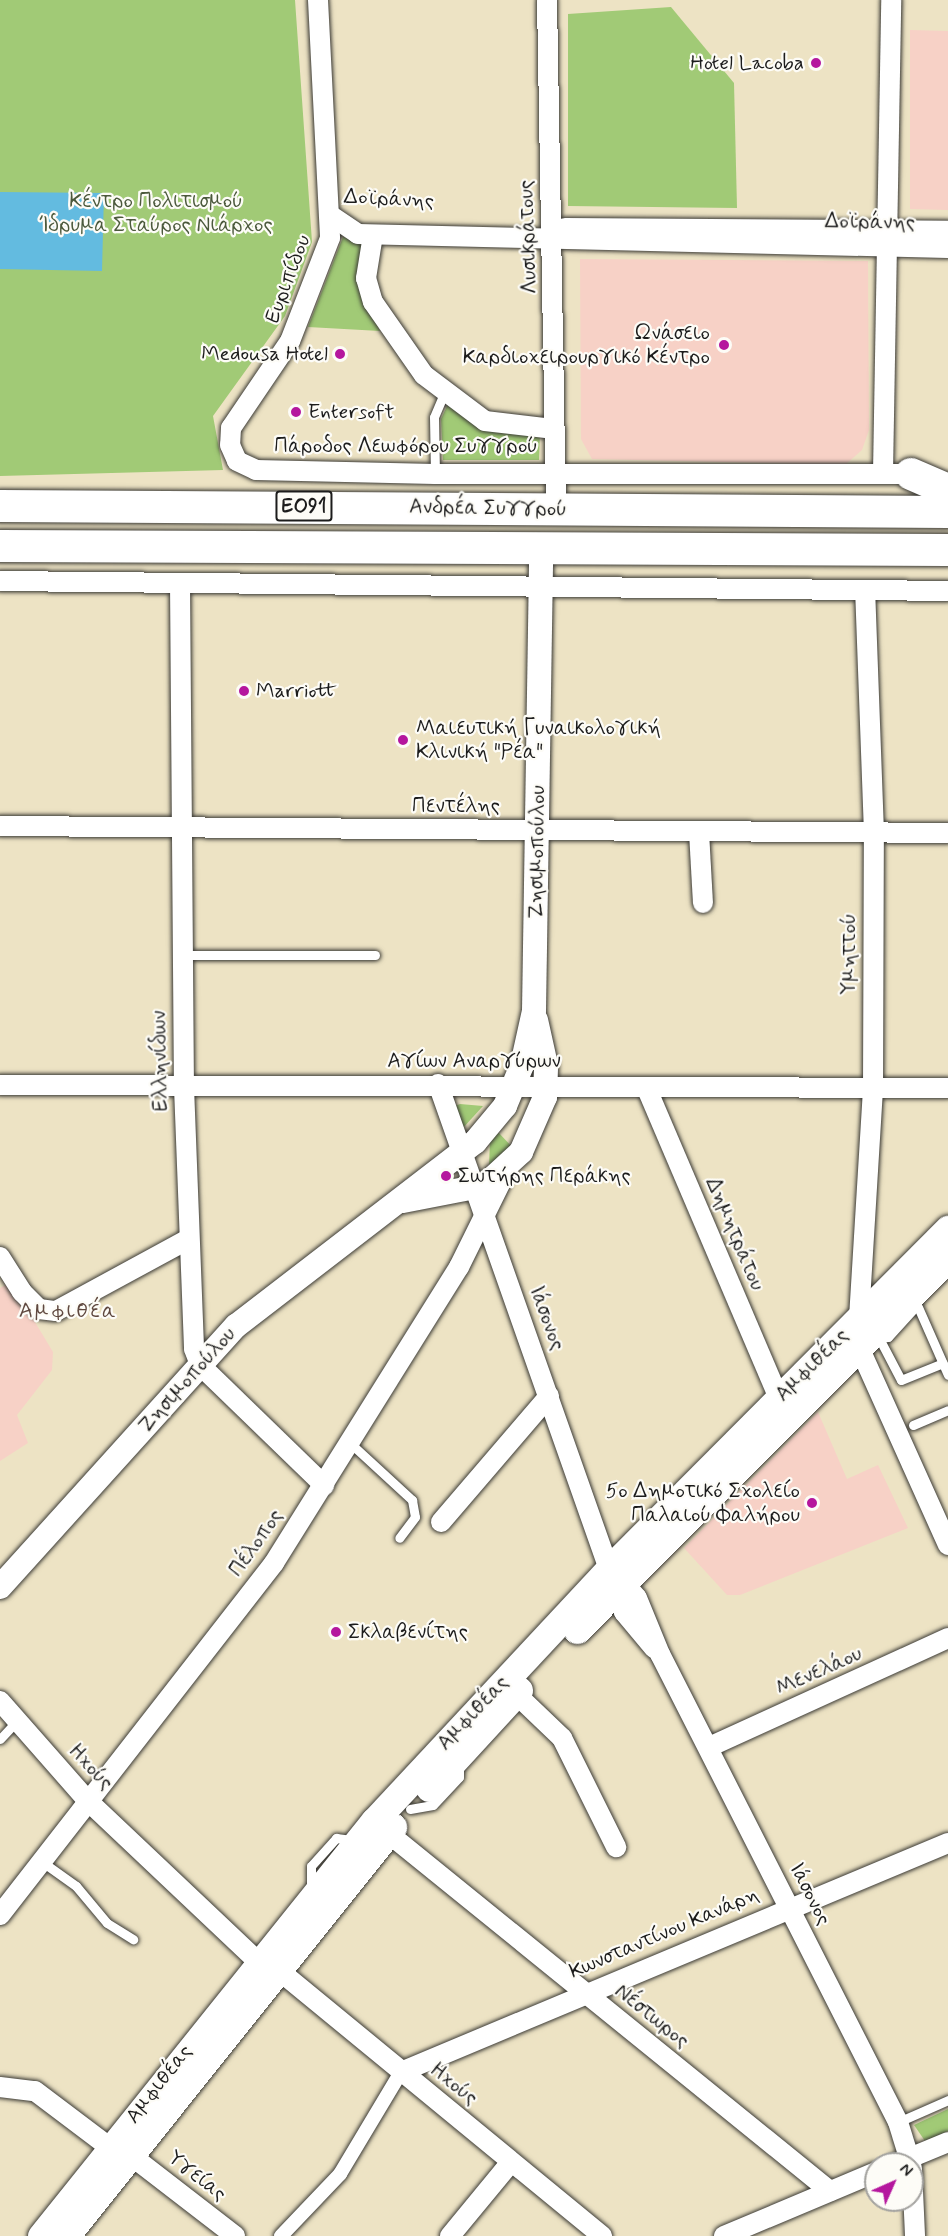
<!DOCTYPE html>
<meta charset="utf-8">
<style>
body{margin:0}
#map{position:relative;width:948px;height:2236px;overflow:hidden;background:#ede3c4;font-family:Mynerve,sans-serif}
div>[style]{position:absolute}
.built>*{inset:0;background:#f7d1c6}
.green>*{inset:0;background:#a1ca76}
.water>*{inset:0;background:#63bbe0}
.roads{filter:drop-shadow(0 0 2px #3b3a35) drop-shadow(0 0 2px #3b3a35)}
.service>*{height:9px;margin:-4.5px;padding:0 4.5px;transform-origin:4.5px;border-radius:4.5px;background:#fff}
.pedestrian>*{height:14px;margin:-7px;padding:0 7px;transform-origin:7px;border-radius:7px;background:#fff}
.minor>*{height:20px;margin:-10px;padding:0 10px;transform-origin:10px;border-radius:10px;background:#fff}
.tertiary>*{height:24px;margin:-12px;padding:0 12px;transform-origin:12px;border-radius:12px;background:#fff}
.secondary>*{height:27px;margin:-13.5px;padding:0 13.5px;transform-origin:13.5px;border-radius:13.5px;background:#fff}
.trunk>*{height:32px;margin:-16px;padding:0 16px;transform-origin:16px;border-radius:16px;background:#fff}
.dots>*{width:16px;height:16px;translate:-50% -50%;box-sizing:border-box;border:3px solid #fdfcf7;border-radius:50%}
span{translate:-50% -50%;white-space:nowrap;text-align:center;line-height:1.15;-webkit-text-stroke:4.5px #fdfcf7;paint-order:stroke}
.shield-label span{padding:2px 4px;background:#fdfcf7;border:2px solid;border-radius:4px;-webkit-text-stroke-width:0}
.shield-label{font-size:20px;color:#1c1c1c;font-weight:700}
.poi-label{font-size:21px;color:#1c1c1c}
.right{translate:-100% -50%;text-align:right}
.left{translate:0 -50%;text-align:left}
.street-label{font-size:21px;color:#1c1c1c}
.park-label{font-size:21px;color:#4b593c}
.neighbourhood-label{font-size:22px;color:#5f483f;letter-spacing:1.5px}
.north{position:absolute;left:864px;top:2152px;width:60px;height:60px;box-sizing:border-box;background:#fdfcf7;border:2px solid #a3a29f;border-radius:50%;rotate:45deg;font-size:16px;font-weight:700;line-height:24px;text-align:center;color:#1c1c1c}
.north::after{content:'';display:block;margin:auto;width:21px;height:27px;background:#b5179e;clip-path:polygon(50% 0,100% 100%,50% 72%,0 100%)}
</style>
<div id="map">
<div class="built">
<div style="clip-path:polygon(910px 30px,948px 31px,948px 210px,910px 209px)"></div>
<div style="clip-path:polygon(580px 259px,868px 261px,869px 430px,862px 450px,845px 465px,592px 459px,581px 439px)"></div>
<div style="clip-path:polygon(11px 1282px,53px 1352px,52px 1370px,17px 1415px,28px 1443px,0 1461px,0 1288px)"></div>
<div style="clip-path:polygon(818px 1412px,847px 1479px,878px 1465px,908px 1528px,740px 1595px,727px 1595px,684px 1548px)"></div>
</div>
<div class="green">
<div style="clip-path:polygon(0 0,295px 0,312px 242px,285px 316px,213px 416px,223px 470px,0 476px)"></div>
<div style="clip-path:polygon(671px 7px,734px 83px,737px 208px,568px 206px,568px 14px)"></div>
<div style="clip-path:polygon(343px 237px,364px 241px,368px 304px,380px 331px,308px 327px)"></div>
<div style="clip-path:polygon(448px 404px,540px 433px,539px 460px,443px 460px,441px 419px)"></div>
<div style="clip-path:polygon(460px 1104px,483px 1106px,463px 1128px,455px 1106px)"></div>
<div style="clip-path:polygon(498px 1132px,512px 1147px,489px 1167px,490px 1139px)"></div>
<div style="clip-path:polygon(948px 2109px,948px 2131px,925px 2141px,914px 2125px)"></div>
</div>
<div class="water">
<div style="clip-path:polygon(0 192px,104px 193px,102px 271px,0 269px)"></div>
</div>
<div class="roads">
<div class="service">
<div style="left:435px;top:474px;width:57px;rotate:-91deg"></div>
<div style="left:434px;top:417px;width:25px;rotate:-67deg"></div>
<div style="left:183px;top:955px;width:192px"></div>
<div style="left:918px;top:1307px;width:74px;rotate:66.2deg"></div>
<div style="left:878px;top:1338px;width:10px;rotate:-6deg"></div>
<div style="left:888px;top:1337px;width:43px;rotate:-47.8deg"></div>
<div style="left:879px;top:1338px;width:47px;rotate:62.4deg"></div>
<div style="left:901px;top:1380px;width:45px;rotate:-22deg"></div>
<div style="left:913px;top:1425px;width:38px;rotate:-23deg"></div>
<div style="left:349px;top:1442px;width:86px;rotate:42.6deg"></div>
<div style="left:412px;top:1500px;width:17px;rotate:80deg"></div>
<div style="left:415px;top:1517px;width:26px;rotate:127deg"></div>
<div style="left:0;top:1739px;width:25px;rotate:-47deg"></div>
<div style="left:410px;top:1809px;width:23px;rotate:-10deg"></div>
<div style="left:433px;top:1805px;width:38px;rotate:-47deg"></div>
<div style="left:459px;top:1777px;width:11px;rotate:-90deg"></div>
<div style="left:41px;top:1861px;width:43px;rotate:35.5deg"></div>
<div style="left:76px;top:1886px;width:48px;rotate:50deg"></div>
<div style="left:107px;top:1923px;width:31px;rotate:32deg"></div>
<div style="left:311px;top:1888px;width:22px;rotate:-90deg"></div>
<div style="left:311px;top:1866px;width:38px;rotate:-48deg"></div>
<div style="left:336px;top:1838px;width:16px;rotate:7deg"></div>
<div style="left:898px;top:2122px;width:55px;rotate:-23.7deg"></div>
</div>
<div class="pedestrian">
<div style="left:281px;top:2236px;width:86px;rotate:-46.4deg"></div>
<div style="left:340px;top:2174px;width:119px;rotate:-59.1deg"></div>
</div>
<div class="minor">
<div style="left:318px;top:0;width:238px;rotate:87.1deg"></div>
<div style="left:330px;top:238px;width:110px;rotate:111.2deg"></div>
<div style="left:290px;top:341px;width:105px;rotate:124.1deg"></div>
<div style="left:231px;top:428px;width:17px;rotate:93deg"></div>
<div style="left:230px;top:445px;width:17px;rotate:66deg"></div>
<div style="left:237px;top:461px;width:21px;rotate:25deg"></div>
<div style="left:256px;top:470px;width:179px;rotate:1.3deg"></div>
<div style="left:435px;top:474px;width:486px"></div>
<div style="left:547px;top:0;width:509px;rotate:88.99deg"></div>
<div style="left:333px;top:217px;width:30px;rotate:34deg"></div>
<div style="left:358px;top:234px;width:590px;rotate:1.36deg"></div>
<div style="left:565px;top:228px;width:383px;rotate:0.4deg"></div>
<div style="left:373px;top:235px;width:44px;rotate:99.2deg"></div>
<div style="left:366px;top:278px;width:25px;rotate:74deg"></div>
<div style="left:373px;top:302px;width:89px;rotate:55.1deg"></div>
<div style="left:424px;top:375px;width:76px;rotate:37deg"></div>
<div style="left:485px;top:421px;width:68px;rotate:6.7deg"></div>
<div style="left:883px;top:473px;width:473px;rotate:-89deg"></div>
<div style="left:0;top:581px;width:948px;rotate:0.6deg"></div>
<div style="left:180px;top:583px;width:504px;rotate:89.55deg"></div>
<div style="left:184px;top:1087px;width:262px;rotate:87.8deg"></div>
<div style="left:194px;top:1349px;width:17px;rotate:69deg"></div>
<div style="left:200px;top:1365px;width:173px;rotate:44.1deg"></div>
<div style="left:0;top:826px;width:948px;rotate:0.42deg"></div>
<div style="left:699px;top:832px;width:71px;rotate:86.8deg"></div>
<div style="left:438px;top:1084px;width:560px;rotate:70.59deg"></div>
<div style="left:624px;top:1612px;width:47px;rotate:50.2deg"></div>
<div style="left:0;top:1085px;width:948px;rotate:0.18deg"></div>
<div style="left:647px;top:1089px;width:337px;rotate:66.9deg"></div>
<div style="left:0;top:1257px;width:41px;rotate:57.8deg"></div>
<div style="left:22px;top:1292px;width:24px;rotate:45deg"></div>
<div style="left:39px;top:1309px;width:17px;rotate:7deg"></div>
<div style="left:56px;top:1311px;width:149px;rotate:-28.5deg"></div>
<div style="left:859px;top:1318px;width:230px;rotate:-86.5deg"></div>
<div style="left:873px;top:1088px;width:255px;rotate:-89.8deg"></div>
<div style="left:874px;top:833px;width:243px;rotate:-92.1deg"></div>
<div style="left:859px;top:1347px;width:217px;rotate:65.8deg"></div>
<div style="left:441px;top:1522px;width:166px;rotate:-49.4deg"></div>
<div style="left:617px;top:1575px;width:30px;rotate:49deg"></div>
<div style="left:637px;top:1598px;width:61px;rotate:67.7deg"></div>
<div style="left:660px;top:1654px;width:525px;rotate:63.04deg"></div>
<div style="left:898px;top:2122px;width:44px;rotate:72.8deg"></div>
<div style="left:516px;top:1694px;width:64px;rotate:43.7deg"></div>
<div style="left:562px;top:1738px;width:122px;rotate:63.6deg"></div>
<div style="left:0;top:1701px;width:132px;rotate:48.7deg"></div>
<div style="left:87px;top:1800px;width:234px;rotate:43.4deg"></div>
<div style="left:709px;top:1747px;width:263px;rotate:-24.5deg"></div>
<div style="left:388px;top:1833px;width:569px;rotate:39.01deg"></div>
<div style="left:0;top:1915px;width:446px;rotate:-52.1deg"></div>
<div style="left:274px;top:1563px;width:349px;rotate:-58deg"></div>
<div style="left:459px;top:1267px;width:108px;rotate:-63.7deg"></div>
<div style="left:276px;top:1968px;width:422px;rotate:39.4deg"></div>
<div style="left:401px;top:2072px;width:593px;rotate:-22.72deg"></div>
<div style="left:0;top:2087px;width:35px;rotate:7deg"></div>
<div style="left:35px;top:2091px;width:93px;rotate:37.1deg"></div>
<div style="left:129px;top:2154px;width:134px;rotate:37.7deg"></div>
<div style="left:895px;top:2164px;width:57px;rotate:-22.5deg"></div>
<div style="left:912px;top:2169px;width:67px;rotate:87.4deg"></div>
<div style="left:450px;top:2236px;width:96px;rotate:-50.5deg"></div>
<div style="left:724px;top:2236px;width:165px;rotate:-22.8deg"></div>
</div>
<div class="tertiary">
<div style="left:403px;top:1201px;width:84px;rotate:-11deg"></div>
<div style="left:485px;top:1185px;width:49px;rotate:-42.5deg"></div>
<div style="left:521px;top:1152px;width:60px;rotate:-66.4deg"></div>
<div style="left:545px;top:1097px;width:32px;rotate:-88deg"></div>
<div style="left:546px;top:1065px;width:46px;rotate:-102.5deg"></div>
<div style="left:0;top:1587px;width:352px;rotate:-47.9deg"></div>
<div style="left:236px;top:1326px;width:302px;rotate:-37.6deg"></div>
<div style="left:475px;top:1142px;width:47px;rotate:-50.2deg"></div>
<div style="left:505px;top:1106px;width:44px;rotate:-67.5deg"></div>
<div style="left:522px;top:1065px;width:55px;rotate:-77.5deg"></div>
<div style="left:534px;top:1011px;width:462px;rotate:-89.1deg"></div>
</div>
<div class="secondary">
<div style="left:577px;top:1630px;width:525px;rotate:-45.08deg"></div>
<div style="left:429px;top:1788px;width:133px;rotate:-47.4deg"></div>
<div style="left:41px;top:2236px;width:532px;rotate:-51.26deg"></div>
<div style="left:374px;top:1821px;width:346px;rotate:-47deg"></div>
<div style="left:610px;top:1568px;width:479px;rotate:-45.1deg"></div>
<div style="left:66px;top:2236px;width:524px;rotate:-51.36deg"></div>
</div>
<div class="trunk">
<div style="left:911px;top:474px;width:40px;rotate:23.4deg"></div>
<div style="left:0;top:506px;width:948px;rotate:0.36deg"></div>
<div style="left:0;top:546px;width:948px;rotate:0.24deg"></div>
</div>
</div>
<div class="dots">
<div style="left:816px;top:63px;background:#b5179e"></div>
<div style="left:724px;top:345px;background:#b5179e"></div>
<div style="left:340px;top:354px;background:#b5179e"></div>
<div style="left:296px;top:412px;background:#b5179e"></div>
<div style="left:244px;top:691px;background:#b5179e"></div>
<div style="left:403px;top:740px;background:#b5179e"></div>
<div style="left:446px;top:1176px;background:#b5179e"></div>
<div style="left:812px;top:1503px;background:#b5179e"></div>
<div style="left:336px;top:1632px;background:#b5179e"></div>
</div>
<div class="shield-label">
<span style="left:304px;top:506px">ΕΟ91</span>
</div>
<div class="poi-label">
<span class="right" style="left:804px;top:63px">Hotel Lacoba</span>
<span class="right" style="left:710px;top:345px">Ωνάσειο<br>Καρδιοχειρουργικό Κέντρο</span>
<span class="right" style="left:328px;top:354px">Medousa Hotel</span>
<span class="left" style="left:308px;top:412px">Entersoft</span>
<span class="left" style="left:256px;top:691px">Marriott</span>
<span class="left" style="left:416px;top:740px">Μαιευτική Γυναικολογική<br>Κλινική "Ρέα"</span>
<span class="left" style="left:458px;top:1176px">Σωτήρης Περάκης</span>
<span class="right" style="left:800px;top:1503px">5ο Δημοτικό Σχολείο<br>Παλαιού Φαλήρου</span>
<span class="left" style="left:348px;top:1632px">Σκλαβενίτης</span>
</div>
<div class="street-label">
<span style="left:389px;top:199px;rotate:3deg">Δοϊράνης</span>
<span style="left:870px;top:222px;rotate:1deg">Δοϊράνης</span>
<span style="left:528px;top:237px;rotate:-92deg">Λυσικράτους</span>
<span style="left:288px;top:279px;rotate:-69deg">Ευριπίδου</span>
<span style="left:406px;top:446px">Πάροδος Λεωφόρου Συγγρού</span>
<span style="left:488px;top:508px;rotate:1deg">Ανδρέα Συγγρού</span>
<span style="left:456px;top:806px">Πεντέλης</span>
<span style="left:537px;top:852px;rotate:-89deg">Ζησιμοπούλου</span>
<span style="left:849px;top:954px;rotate:-90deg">Υμηττού</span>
<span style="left:160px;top:1061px;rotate:-91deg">Ελληνίδων</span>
<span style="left:474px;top:1061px">Αγίων Αναργύρων</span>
<span style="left:735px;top:1234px;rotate:67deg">Δημητράτου</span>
<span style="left:547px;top:1318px;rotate:70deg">Ιάσονος</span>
<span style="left:812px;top:1365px;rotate:-45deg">Αμφιθέας</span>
<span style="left:187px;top:1380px;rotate:-48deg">Ζησιμοπούλου</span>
<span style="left:256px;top:1543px;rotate:-55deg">Πέλοπος</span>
<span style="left:819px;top:1671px;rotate:-24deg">Μενελάου</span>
<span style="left:473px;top:1713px;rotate:-47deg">Αμφιθέας</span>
<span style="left:91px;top:1767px;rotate:47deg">Ηχούς</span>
<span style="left:810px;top:1894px;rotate:63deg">Ιάσονος</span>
<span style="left:664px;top:1933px;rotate:-23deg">Κωνσταντίνου Κανάρη</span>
<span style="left:652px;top:2016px;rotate:39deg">Νέστωρος</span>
<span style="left:159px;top:2084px;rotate:-52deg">Αμφιθέας</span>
<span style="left:454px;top:2084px;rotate:39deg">Ηχούς</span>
<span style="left:197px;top:2176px;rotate:38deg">Υγείας</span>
</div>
<div class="park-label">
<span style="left:156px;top:213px">Κέντρο Πολιτισμού<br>Ίδρυμα Σταύρος Νιάρχος</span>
</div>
<div class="neighbourhood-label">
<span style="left:68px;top:1312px">Αμφιθέα</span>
</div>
<div class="north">N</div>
</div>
